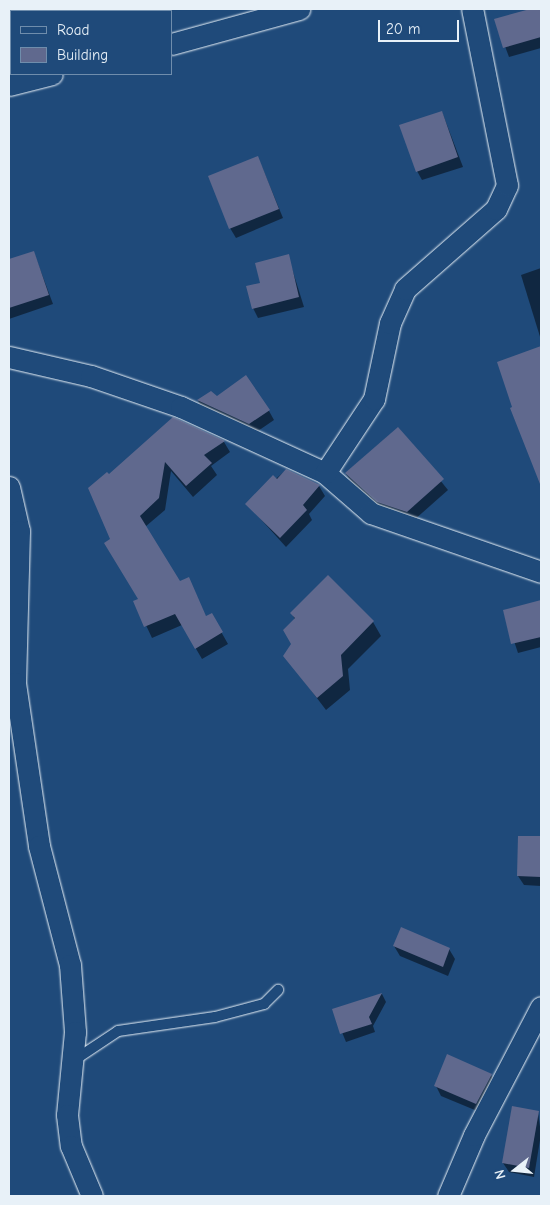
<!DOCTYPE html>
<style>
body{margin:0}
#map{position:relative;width:550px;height:1205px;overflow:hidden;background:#1f4a7a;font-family:"Comic Neue",sans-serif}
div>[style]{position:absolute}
.shadow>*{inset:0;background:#0007}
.building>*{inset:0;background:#60698e}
.roads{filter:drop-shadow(0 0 1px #e8f1f8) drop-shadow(0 0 1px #e8f1f8)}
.service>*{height:10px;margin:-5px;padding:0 5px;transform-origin:5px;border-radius:5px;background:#1f4a7a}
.minor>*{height:21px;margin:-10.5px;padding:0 10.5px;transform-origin:10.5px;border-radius:10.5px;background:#1f4a7a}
span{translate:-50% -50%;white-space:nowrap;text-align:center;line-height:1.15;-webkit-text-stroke:5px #1f4a7a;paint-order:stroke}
.frame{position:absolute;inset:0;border:10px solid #e8f1f8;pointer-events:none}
.legend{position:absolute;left:10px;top:10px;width:162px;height:65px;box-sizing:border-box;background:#1f4a7a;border:1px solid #6f8dac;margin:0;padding:6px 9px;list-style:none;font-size:15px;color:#e8f1f8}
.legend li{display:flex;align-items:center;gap:10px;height:25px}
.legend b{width:25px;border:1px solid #6f8dac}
.north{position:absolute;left:490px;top:1145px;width:50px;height:50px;-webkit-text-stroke:4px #1f4a7a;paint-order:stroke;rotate:254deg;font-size:14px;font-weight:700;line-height:20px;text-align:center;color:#e8f1f8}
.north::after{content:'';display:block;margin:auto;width:18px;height:22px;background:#e8f1f8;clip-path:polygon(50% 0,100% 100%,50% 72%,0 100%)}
.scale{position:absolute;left:378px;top:20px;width:81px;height:22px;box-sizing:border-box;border:2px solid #e8f1f8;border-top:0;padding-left:6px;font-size:15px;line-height:18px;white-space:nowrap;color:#e8f1f8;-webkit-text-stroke:4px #1f4a7a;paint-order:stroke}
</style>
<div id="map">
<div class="shadow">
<div style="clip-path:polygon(535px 9px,541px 9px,541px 48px,509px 57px,495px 20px)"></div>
<div style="clip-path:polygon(442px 112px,463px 167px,422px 180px,417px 171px)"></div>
<div style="clip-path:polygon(262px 167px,283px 218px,236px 238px,230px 228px)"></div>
<div style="clip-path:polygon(34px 253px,53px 304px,9px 319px,9px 261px)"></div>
<div style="clip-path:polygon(288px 256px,304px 307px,258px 318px,253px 308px,261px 283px)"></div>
<div style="clip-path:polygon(541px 268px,541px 340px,521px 275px)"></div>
<div style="clip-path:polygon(541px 347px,541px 460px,534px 463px,498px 363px)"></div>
<div style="clip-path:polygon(211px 392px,217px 397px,269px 411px,274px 420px,255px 433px,204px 410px,198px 401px)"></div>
<div style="clip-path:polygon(173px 419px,224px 442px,230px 452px,211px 466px,217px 475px,193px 497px,171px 471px,165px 510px,145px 527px,179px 583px,188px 579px,206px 617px,211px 614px,228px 644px,202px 659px,182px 625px,152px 638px,135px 602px,139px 600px,111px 539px,109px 476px)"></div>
<div style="clip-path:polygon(398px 428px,448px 490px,413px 521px,384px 511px,352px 483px,346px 474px)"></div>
<div style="clip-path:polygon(286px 470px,319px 486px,325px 496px,309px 514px,312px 520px,286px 547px,247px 504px)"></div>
<div style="clip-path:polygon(328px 576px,373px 622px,381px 636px,348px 669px,350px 690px,326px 710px,285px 656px,293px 644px,295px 620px,292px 613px)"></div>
<div style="clip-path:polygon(541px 601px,541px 647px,518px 653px,504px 611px)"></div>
<div style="clip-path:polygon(519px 837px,541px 838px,541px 886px,524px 885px,518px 876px)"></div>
<div style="clip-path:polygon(394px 946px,449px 949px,455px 959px,448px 976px,400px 956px)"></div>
<div style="clip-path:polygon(382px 994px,386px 1002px,373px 1026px,375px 1032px,346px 1042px,333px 1010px)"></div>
<div style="clip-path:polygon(491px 1075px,497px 1084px,482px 1113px,441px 1096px,436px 1086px)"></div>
<div style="clip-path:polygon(538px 1112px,541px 1134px,534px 1177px,509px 1172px,503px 1163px)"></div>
</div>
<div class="building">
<div style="clip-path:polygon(530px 9px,541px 9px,541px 37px,503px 48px,494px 19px)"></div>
<div style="clip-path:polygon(442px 111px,458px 157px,416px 172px,399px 125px)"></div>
<div style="clip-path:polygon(258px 156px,279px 209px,229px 229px,208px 176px)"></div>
<div style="clip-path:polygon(34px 251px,49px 295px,9px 308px,9px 259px)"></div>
<div style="clip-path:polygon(289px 254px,299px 297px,252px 309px,246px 286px,260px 283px,255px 263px)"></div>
<div style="clip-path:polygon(541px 346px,541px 484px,540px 484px,510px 408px,512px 407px,497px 362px)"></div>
<div style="clip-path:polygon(246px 375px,270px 410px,249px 424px,197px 400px,211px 391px,217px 396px)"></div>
<div style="clip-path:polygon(173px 417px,225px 441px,204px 455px,212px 463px,186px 486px,165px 462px,159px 498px,140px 516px,180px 581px,189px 577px,206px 616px,212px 613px,223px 632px,195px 649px,175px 614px,144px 627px,133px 601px,138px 599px,104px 543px,110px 539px,88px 488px,107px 472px,109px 474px)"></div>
<div style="clip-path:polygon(398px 427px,444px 479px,407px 512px,377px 502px,345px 473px)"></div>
<div style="clip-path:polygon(286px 469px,320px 485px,303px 505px,307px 510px,280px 538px,245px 504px,273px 475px,277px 479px)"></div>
<div style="clip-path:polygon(328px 575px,374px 621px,341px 655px,343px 676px,317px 698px,283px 656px,291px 644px,283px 630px,295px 618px,290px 613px)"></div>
<div style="clip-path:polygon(541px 600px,541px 637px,511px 644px,503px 610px)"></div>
<div style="clip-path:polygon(518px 836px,541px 836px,541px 877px,517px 876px)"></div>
<div style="clip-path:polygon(401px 927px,450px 948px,443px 967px,393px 946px)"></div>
<div style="clip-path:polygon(382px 993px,369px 1017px,372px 1024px,340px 1034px,332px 1009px)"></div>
<div style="clip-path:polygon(447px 1054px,492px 1074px,476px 1104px,434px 1086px)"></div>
<div style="clip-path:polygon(512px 1106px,539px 1111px,529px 1168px,502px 1163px)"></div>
</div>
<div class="roads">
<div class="service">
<div style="left:73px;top:1061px;width:54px;rotate:-33.7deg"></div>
<div style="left:118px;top:1031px;width:98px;rotate:-8.2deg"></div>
<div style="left:215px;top:1017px;width:51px;rotate:-14.9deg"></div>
<div style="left:264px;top:1004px;width:20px;rotate:-45deg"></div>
</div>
<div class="minor">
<div style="left:171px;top:44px;width:133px;rotate:-15.3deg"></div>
<div style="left:9px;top:85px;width:44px;rotate:-14.3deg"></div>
<div style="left:9px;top:357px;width:84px;rotate:13deg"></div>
<div style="left:91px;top:376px;width:95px;rotate:19deg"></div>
<div style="left:181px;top:407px;width:158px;rotate:24.6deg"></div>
<div style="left:325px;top:473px;width:61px;rotate:41deg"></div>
<div style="left:371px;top:513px;width:180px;rotate:19.1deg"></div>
<div style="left:325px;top:473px;width:89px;rotate:-56.5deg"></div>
<div style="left:374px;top:399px;width:78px;rotate:-78.1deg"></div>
<div style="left:390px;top:323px;width:37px;rotate:-66deg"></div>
<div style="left:405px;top:289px;width:121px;rotate:-41.3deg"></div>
<div style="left:496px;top:209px;width:26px;rotate:-65deg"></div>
<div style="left:507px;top:185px;width:179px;rotate:-101.2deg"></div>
<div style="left:9px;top:487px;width:45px;rotate:77.2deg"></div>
<div style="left:19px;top:531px;width:152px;rotate:91.5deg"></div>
<div style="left:15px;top:683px;width:165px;rotate:81.6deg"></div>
<div style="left:39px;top:846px;width:123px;rotate:75.4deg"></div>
<div style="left:70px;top:965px;width:67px;rotate:85.7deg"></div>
<div style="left:75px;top:1032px;width:83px;rotate:95.5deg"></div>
<div style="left:67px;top:1115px;width:31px;rotate:83deg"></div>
<div style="left:71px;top:1146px;width:54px;rotate:67.2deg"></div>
<div style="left:448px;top:1196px;width:66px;rotate:-66.9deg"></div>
<div style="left:474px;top:1135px;width:144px;rotate:-62.4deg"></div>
</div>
</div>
<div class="frame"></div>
<ul class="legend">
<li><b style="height:6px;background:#1f4a7a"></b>Road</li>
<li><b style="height:14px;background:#60698e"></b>Building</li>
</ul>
<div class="north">N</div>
<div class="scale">20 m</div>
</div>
